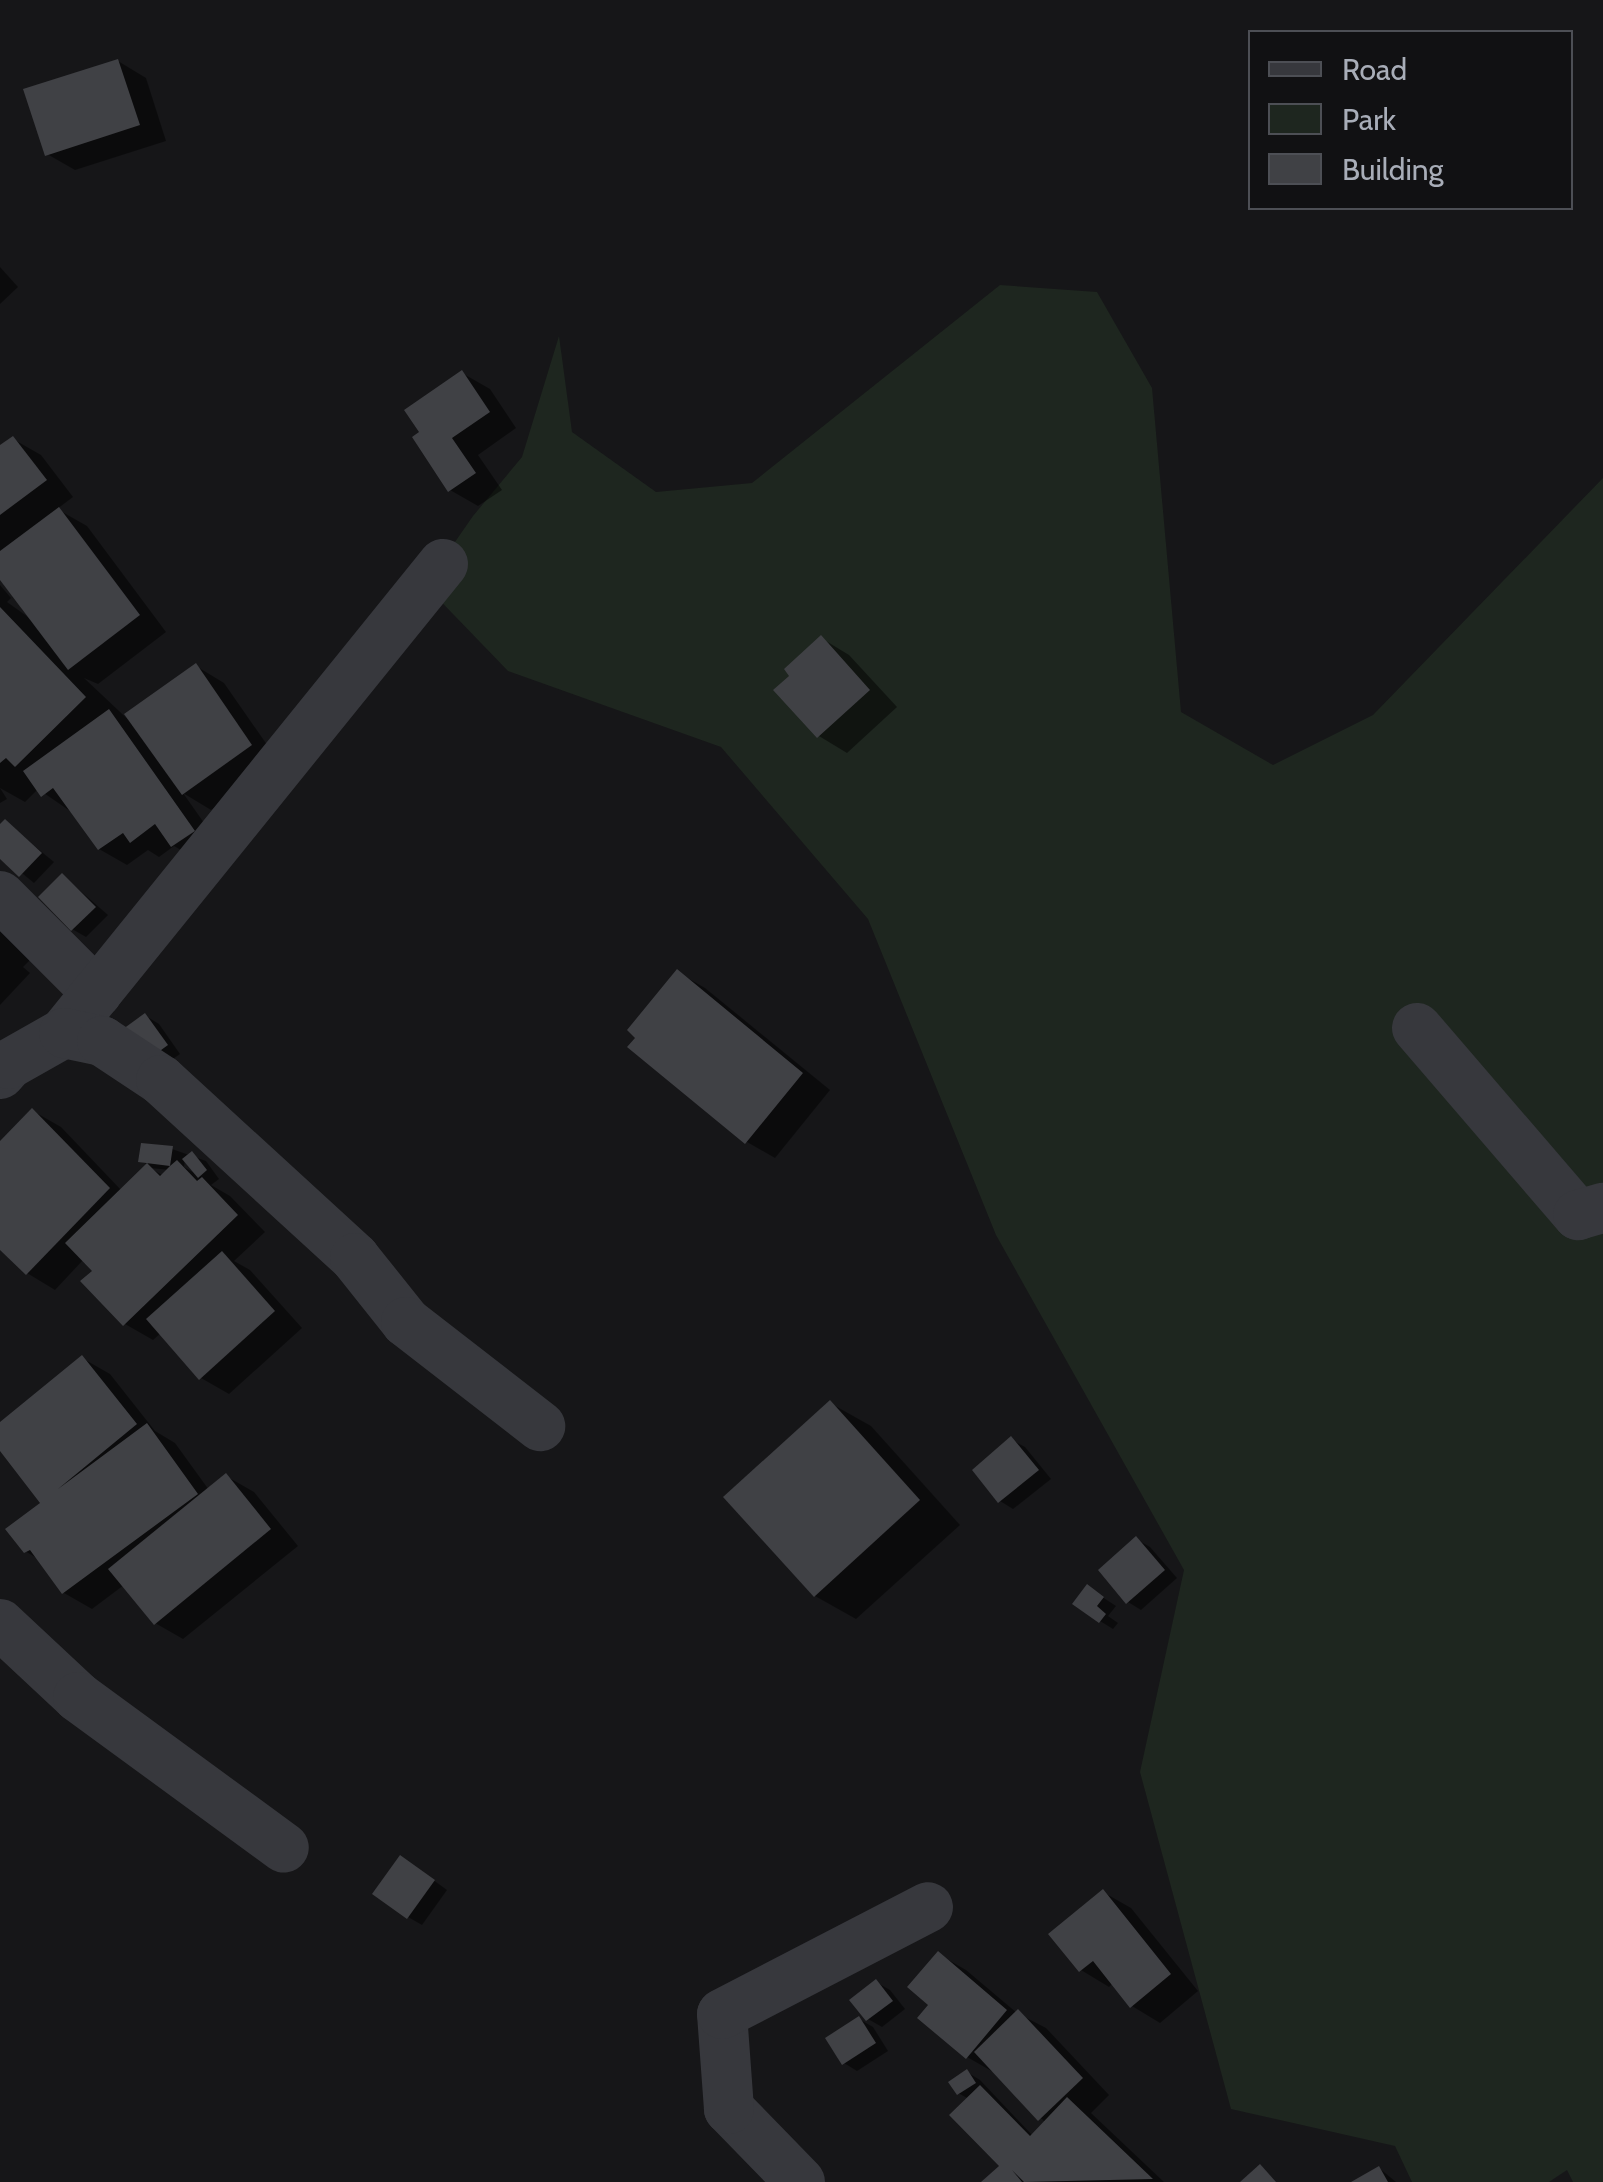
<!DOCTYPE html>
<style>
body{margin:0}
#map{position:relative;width:1603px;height:2182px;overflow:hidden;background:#161618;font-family:Cabin,sans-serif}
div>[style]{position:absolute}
.green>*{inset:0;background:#1e261f}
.shadow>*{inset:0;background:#0007}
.building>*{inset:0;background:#404145}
.minor>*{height:50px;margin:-25px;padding:0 25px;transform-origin:25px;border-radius:25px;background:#37383d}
span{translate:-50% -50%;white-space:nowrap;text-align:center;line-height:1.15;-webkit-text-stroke:10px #111113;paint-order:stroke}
.legend{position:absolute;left:1248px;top:30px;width:325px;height:180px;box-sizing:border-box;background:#111113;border:2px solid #4d4f55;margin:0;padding:12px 18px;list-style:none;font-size:30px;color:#a8adb8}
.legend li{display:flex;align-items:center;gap:20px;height:50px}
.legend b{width:50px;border:2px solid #4d4f55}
</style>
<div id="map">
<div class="green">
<div style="clip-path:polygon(1000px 285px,1097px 292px,1152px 388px,1181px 712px,1273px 765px,1373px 715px,1603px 478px,1603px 2182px,1573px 2182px,1567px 2170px,1549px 2182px,1412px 2182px,1395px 2146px,1231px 2109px,1140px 1772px,1184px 1570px,996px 1235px,868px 919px,721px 747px,508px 671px,425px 585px,473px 516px,522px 457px,559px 336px,572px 432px,656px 492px,752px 483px)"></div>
</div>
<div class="shadow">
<div style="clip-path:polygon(118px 61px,146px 78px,166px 141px,75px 170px,47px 154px)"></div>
<div style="clip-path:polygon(0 267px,18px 287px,0 304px)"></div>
<div style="clip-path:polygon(462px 373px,490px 389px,516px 428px,478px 455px,502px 490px,478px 506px,450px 490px,415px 438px)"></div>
<div style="clip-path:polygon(13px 439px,41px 455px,73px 497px,57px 509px,87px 526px,166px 632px,98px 684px,84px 678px,136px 727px,196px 666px,224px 683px,279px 762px,211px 810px,183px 793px,221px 847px,200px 861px,174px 846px,159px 857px,148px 850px,127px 865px,99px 849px,70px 811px,38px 789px,25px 802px,0 788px,7px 799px,0 803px,0 585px,11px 598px,7px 602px,35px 622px,0 575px,0 448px)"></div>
<div style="clip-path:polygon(821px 638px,849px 655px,897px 707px,847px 753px,819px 736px,793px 676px)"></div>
<div style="clip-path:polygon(5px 822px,54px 862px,34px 883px,0 855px,0 827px)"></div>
<div style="clip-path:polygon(63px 876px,108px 915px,86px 937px,72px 929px)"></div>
<div style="clip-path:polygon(0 910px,40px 950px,23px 967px,30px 973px,0 1005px)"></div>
<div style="clip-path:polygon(677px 972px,705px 988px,830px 1090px,775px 1158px,747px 1142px,631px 1047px)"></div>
<div style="clip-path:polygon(146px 1016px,159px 1024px,180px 1054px,157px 1070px)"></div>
<div style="clip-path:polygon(evenodd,33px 1111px,61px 1127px,122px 1191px,148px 1165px,141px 1161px,172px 1149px,206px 1161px,219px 1179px,211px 1185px,230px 1196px,265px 1232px,234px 1261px,250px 1270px,302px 1328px,229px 1394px,201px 1378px,161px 1333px,153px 1340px,125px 1324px,84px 1281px,96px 1271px,84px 1259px,55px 1290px,27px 1273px,0 1249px,0 1144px,33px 1111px,185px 1159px,198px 1175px,184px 1167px,185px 1159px,33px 1111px,150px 1168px,170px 1170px,162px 1175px,150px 1168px)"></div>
<div style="clip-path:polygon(82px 1358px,110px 1374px,155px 1431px,175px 1443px,209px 1490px,226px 1476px,254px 1492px,298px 1546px,183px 1639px,155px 1623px,124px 1585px,92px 1609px,64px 1593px,40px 1560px,25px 1551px,44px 1503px,0 1447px,0 1425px)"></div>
<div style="clip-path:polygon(830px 1403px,871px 1426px,960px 1525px,856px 1619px,815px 1596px)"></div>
<div style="clip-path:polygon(1012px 1440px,1025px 1447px,1051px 1479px,1013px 1509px,1000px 1501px)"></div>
<div style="clip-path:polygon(1136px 1539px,1150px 1547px,1177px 1578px,1141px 1610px,1128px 1602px)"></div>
<div style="clip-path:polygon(1087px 1587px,1116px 1606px,1108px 1616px,1118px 1623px,1113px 1629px,1100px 1621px)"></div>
<div style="clip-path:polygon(414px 1866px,447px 1890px,422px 1925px,408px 1917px)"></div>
<div style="clip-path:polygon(1103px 1892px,1131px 1908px,1198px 1991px,1160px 2023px,1132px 2006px,1113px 1983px,1109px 1987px,1081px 1970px,1052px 1934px)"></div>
<div style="clip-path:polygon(938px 1954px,966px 1970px,1017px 2013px,1046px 2028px,1109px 2095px,1091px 2113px,1164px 2182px,986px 2182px,1004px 2166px,969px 2099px,958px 2093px,967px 2072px,980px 2080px,1033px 2136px,1046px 2123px,995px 2073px,967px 2057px,932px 2005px)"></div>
<div style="clip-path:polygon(876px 1982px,890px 1990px,905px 2009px,882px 2027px,868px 2019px)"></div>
<div style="clip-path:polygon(859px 2019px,873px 2027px,888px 2051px,857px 2071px,844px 2063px)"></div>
<div style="clip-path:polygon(1379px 2168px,1396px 2182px,1356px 2182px)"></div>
</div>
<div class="building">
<div style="clip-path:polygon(118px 59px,140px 125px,45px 156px,23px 89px)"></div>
<div style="clip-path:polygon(462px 370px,490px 412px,452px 438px,476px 473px,448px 492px,412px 437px,419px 432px,404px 410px)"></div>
<div style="clip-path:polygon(13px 436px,47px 480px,0 515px,0 445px)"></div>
<div style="clip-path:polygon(59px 507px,140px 615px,68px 670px,0 580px,0 551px)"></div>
<div style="clip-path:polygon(0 607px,86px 697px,15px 767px,6px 758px,0 763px)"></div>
<div style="clip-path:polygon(821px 635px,870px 690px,817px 738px,773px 690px,789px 676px,784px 669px)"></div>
<div style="clip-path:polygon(196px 663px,252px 745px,182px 795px,124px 714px)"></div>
<div style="clip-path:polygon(109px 709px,195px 831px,171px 847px,155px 824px,130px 843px,123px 833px,98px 850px,53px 788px,41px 797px,23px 771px)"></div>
<div style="clip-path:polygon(5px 819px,42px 853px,19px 877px,0 859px,0 824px)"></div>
<div style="clip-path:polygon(62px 873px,96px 907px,71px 931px,38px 897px)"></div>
<div style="clip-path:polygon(677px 969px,803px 1073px,745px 1144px,627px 1047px,635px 1038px,627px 1030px)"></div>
<div style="clip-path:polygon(145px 1013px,168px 1045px,142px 1064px,119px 1032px)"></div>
<div style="clip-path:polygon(32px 1108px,110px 1188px,26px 1275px,0 1250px,0 1141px)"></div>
<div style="clip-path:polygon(141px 1143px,173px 1146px,170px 1166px,177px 1160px,197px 1181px,202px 1177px,238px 1215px,123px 1326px,80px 1281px,92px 1271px,65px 1243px,147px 1163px,160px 1176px,170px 1166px,138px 1162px)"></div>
<div style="clip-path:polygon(192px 1151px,207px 1170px,198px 1178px,182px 1159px)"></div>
<div style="clip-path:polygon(222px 1251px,275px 1311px,199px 1380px,146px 1319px)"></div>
<div style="clip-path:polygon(82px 1355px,137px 1424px,58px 1489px,147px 1423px,198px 1494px,62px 1594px,30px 1550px,24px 1553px,5px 1529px,40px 1503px,0 1451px,0 1422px)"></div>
<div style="clip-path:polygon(830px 1400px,920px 1500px,814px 1597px,723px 1497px)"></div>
<div style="clip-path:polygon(1011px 1436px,1039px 1470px,998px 1503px,972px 1470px)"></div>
<div style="clip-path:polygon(226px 1473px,271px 1529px,154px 1625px,108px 1569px)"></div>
<div style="clip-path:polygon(1136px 1536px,1165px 1570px,1126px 1604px,1098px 1570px)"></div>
<div style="clip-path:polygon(1087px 1584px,1104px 1597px,1097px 1606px,1106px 1614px,1099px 1623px,1072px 1604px)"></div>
<div style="clip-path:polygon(400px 1855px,435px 1880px,407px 1919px,372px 1894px)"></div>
<div style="clip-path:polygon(1103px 1889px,1171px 1974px,1130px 2008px,1093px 1961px,1079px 1972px,1048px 1934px)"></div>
<div style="clip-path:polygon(938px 1951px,1007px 2010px,966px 2059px,917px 2018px,928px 2005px,907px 1987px)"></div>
<div style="clip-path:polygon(876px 1979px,893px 2001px,866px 2021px,849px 2000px)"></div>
<div style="clip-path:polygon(1018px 2009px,1083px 2078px,1038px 2121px,974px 2052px)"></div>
<div style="clip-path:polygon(859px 2016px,876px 2043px,842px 2065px,825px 2038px)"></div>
<div style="clip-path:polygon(967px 2069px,976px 2083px,957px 2095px,948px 2082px)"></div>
<div style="clip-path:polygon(980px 2085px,1030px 2136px,1067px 2097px,1153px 2179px,1024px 2182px,1012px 2170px,1022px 2182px,981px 2182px,999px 2166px,949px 2115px)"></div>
<div style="clip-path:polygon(1260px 2164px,1276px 2182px,1240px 2182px)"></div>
<div style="clip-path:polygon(1379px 2166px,1388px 2182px,1351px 2182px)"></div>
</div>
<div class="minor">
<div style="left:0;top:896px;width:137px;rotate:45deg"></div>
<div style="left:1417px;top:1028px;width:247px;rotate:49.3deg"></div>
<div style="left:1578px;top:1215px;width:26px;rotate:-16deg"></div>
<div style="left:64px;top:1033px;width:603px;rotate:-51.06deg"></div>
<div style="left:0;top:1074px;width:13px;rotate:-48deg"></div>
<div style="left:9px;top:1064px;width:63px;rotate:-29.4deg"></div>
<div style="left:64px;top:1033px;width:39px;rotate:12deg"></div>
<div style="left:102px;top:1041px;width:71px;rotate:33.5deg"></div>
<div style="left:161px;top:1080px;width:263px;rotate:42.5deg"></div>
<div style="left:355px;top:1258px;width:82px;rotate:51.4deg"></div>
<div style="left:406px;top:1322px;width:170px;rotate:37.8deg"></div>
<div style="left:0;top:1624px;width:107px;rotate:43.1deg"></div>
<div style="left:78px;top:1697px;width:255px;rotate:36.2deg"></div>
<div style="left:800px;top:2182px;width:102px;rotate:-134.2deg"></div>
<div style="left:729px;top:2109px;width:95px;rotate:-94.2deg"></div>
<div style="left:722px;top:2014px;width:232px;rotate:-27.4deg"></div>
</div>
<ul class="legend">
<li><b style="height:12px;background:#37383d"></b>Road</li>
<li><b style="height:28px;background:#1e261f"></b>Park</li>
<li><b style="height:28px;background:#404145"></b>Building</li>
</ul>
</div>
